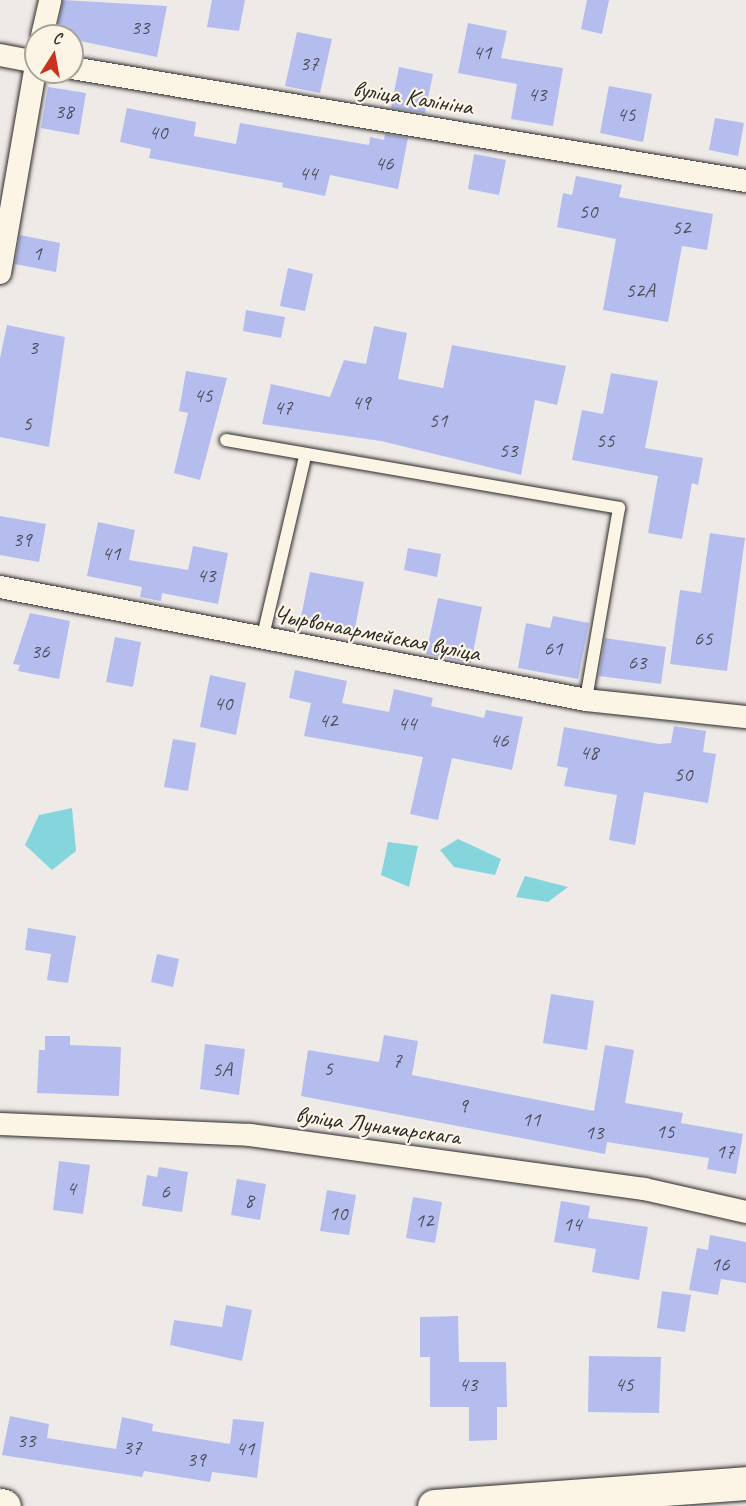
<!DOCTYPE html>
<meta charset="utf-8">
<style>
body{margin:0}
#map{position:relative;width:746px;height:1506px;overflow:hidden;background:#eeeae7;font-family:Caveat,sans-serif}
div>[style]{position:absolute}
.water>*{inset:0;background:#84d6dc}
.building>*{inset:0;background:#b5bdef}
.roads{filter:drop-shadow(0 0 2px #2b2b2b) drop-shadow(0 0 2px #2b2b2b)}
.lane>*{height:12px;margin:-6px;padding:0 6px;transform-origin:6px;border-radius:6px;background:#fcf5e5}
.street>*{height:22px;margin:-11px;padding:0 11px;transform-origin:11px;border-radius:11px;background:#fcf5e5}
.secondary>*{height:33px;margin:-16.5px;padding:0 16.5px;transform-origin:16.5px;border-radius:16.5px;background:#fcf5e5}
span{translate:-50% -50%;white-space:nowrap;text-align:center;line-height:1.15;-webkit-text-stroke:4.5px #fcf5e5;paint-order:stroke}
.number-label{font-size:21px;color:#4e505c}
.number-label span{-webkit-text-stroke-width:0}
.street-label{font-size:24px;color:#2b2b2b}
.north{position:absolute;left:24px;top:24px;width:60px;height:60px;box-sizing:border-box;background:#fcf5e5;border:2px solid #a8a49b;border-radius:50%;rotate:11deg;font-size:16px;font-weight:700;line-height:24px;text-align:center;color:#2b2b2b}
.north::after{content:'';display:block;margin:auto;width:21px;height:27px;background:#c8321e;clip-path:polygon(50% 0,100% 100%,50% 72%,0 100%)}
</style>
<div id="map">
<div class="water">
<div style="clip-path:polygon(72px 808px,76px 851px,52px 870px,25px 845px,39px 815px)"></div>
<div style="clip-path:polygon(458px 839px,501px 859px,495px 875px,454px 867px,440px 850px)"></div>
<div style="clip-path:polygon(388px 842px,418px 846px,409px 887px,381px 875px)"></div>
<div style="clip-path:polygon(525px 876px,568px 887px,548px 902px,516px 897px)"></div>
</div>
<div class="building">
<div style="clip-path:polygon(63px 0,167px 6px,157px 57px,56px 36px)"></div>
<div style="clip-path:polygon(212px 0,245px 0,239px 31px,207px 27px)"></div>
<div style="clip-path:polygon(587px 0,609px 0,602px 34px,581px 29px)"></div>
<div style="clip-path:polygon(468px 23px,507px 31px,501px 58px,563px 68px,553px 126px,511px 119px,517px 84px,458px 73px)"></div>
<div style="clip-path:polygon(297px 32px,332px 39px,320px 93px,285px 86px)"></div>
<div style="clip-path:polygon(399px 67px,433px 74px,425px 113px,391px 108px)"></div>
<div style="clip-path:polygon(609px 86px,652px 94px,643px 142px,600px 133px)"></div>
<div style="clip-path:polygon(48px 87px,86px 93px,79px 135px,41px 128px)"></div>
<div style="clip-path:polygon(127px 108px,196px 122px,194px 136px,236px 144px,240px 123px,369px 145px,370px 137px,384px 140px,385px 134px,408px 138px,398px 189px,330px 175px,325px 196px,282px 187px,283px 183px,149px 158px,151px 149px,120px 142px)"></div>
<div style="clip-path:polygon(715px 118px,744px 123px,738px 156px,709px 150px)"></div>
<div style="clip-path:polygon(474px 154px,506px 160px,499px 195px,468px 189px)"></div>
<div style="clip-path:polygon(576px 176px,622px 185px,619px 197px,713px 214px,707px 250px,682px 246px,668px 322px,603px 310px,616px 239px,557px 227px,563px 193px,572px 195px)"></div>
<div style="clip-path:polygon(20px 235px,60px 243px,56px 272px,15px 264px)"></div>
<div style="clip-path:polygon(288px 268px,313px 274px,305px 311px,280px 306px)"></div>
<div style="clip-path:polygon(246px 310px,285px 317px,281px 338px,243px 331px)"></div>
<div style="clip-path:polygon(7px 325px,65px 337px,49px 447px,0 437px,0 358px)"></div>
<div style="clip-path:polygon(374px 326px,407px 333px,398px 379px,443px 388px,452px 345px,566px 366px,557px 405px,535px 400px,521px 475px,381px 441px,262px 424px,271px 384px,330px 397px,344px 360px,366px 364px)"></div>
<div style="clip-path:polygon(186px 371px,227px 378px,200px 480px,174px 473px,188px 413px,179px 411px)"></div>
<div style="clip-path:polygon(611px 373px,658px 381px,645px 448px,703px 458px,698px 485px,692px 483px,682px 539px,648px 533px,658px 476px,572px 460px,582px 410px,603px 414px)"></div>
<div style="clip-path:polygon(0 516px,46px 524px,39px 562px,0 555px)"></div>
<div style="clip-path:polygon(98px 522px,135px 530px,129px 560px,188px 570px,193px 546px,228px 553px,218px 604px,162px 593px,161px 601px,140px 597px,142px 587px,87px 576px)"></div>
<div style="clip-path:polygon(710px 533px,745px 538px,727px 671px,670px 664px,680px 590px,701px 593px)"></div>
<div style="clip-path:polygon(408px 548px,441px 554px,437px 577px,404px 570px)"></div>
<div style="clip-path:polygon(310px 572px,364px 582px,354px 633px,300px 622px)"></div>
<div style="clip-path:polygon(438px 598px,482px 607px,471px 663px,426px 654px)"></div>
<div style="clip-path:polygon(30px 613px,70px 621px,59px 679px,18px 671px,20px 665px,13px 664px)"></div>
<div style="clip-path:polygon(553px 616px,589px 623px,578px 679px,518px 668px,526px 623px,550px 628px)"></div>
<div style="clip-path:polygon(115px 637px,141px 642px,133px 687px,106px 682px)"></div>
<div style="clip-path:polygon(605px 638px,666px 647px,661px 684px,599px 676px)"></div>
<div style="clip-path:polygon(295px 670px,347px 681px,342px 703px,389px 712px,394px 689px,433px 698px,431px 706px,484px 718px,486px 710px,523px 717px,512px 770px,452px 758px,438px 820px,410px 814px,423px 757px,304px 736px,311px 703px,289px 698px)"></div>
<div style="clip-path:polygon(210px 675px,246px 683px,236px 735px,200px 727px)"></div>
<div style="clip-path:polygon(674px 726px,706px 731px,703px 752px,716px 754px,708px 803px,644px 792px,635px 845px,609px 840px,617px 795px,564px 786px,568px 768px,557px 766px,564px 727px,659px 744px,671px 743px)"></div>
<div style="clip-path:polygon(173px 739px,196px 743px,188px 791px,164px 787px)"></div>
<div style="clip-path:polygon(28px 928px,76px 936px,68px 983px,47px 980px,51px 954px,25px 950px)"></div>
<div style="clip-path:polygon(157px 954px,179px 959px,173px 987px,151px 982px)"></div>
<div style="clip-path:polygon(551px 994px,594px 1001px,587px 1050px,543px 1043px)"></div>
<div style="clip-path:polygon(384px 1035px,418px 1041px,412px 1075px,594px 1111px,605px 1045px,634px 1050px,625px 1103px,683px 1113px,681px 1123px,743px 1134px,736px 1174px,707px 1169px,709px 1158px,607px 1142px,605px 1154px,301px 1096px,308px 1050px,379px 1062px)"></div>
<div style="clip-path:polygon(45px 1036px,70px 1036px,70px 1045px,121px 1047px,119px 1096px,37px 1093px,39px 1050px,45px 1050px)"></div>
<div style="clip-path:polygon(205px 1044px,245px 1049px,239px 1095px,200px 1089px)"></div>
<div style="clip-path:polygon(59px 1161px,90px 1165px,83px 1214px,53px 1210px)"></div>
<div style="clip-path:polygon(159px 1167px,188px 1172px,182px 1212px,142px 1206px,147px 1175px,157px 1177px)"></div>
<div style="clip-path:polygon(237px 1179px,266px 1184px,260px 1220px,231px 1215px)"></div>
<div style="clip-path:polygon(327px 1190px,356px 1195px,349px 1235px,320px 1231px)"></div>
<div style="clip-path:polygon(413px 1197px,442px 1202px,435px 1243px,406px 1238px)"></div>
<div style="clip-path:polygon(561px 1201px,590px 1206px,588px 1218px,648px 1227px,639px 1280px,592px 1272px,596px 1249px,554px 1242px)"></div>
<div style="clip-path:polygon(710px 1235px,746px 1242px,746px 1283px,721px 1279px,718px 1295px,689px 1290px,697px 1248px,708px 1250px)"></div>
<div style="clip-path:polygon(662px 1291px,691px 1295px,685px 1332px,657px 1328px)"></div>
<div style="clip-path:polygon(226px 1305px,252px 1310px,242px 1361px,170px 1345px,174px 1320px,222px 1327px)"></div>
<div style="clip-path:polygon(458px 1316px,459px 1362px,506px 1362px,507px 1407px,497px 1407px,497px 1440px,469px 1441px,469px 1407px,430px 1407px,430px 1357px,420px 1357px,420px 1317px)"></div>
<div style="clip-path:polygon(589px 1356px,661px 1357px,659px 1413px,588px 1412px)"></div>
<div style="clip-path:polygon(10px 1416px,49px 1424px,47px 1438px,116px 1449px,122px 1417px,153px 1424px,152px 1431px,230px 1444px,233px 1419px,264px 1422px,257px 1478px,212px 1472px,210px 1482px,144px 1471px,142px 1477px,2px 1455px)"></div>
</div>
<div class="roads">
<div class="lane">
<div style="left:226px;top:440px;width:399px;rotate:9.8deg"></div>
<div style="left:619px;top:508px;width:195px;rotate:99.8deg"></div>
<div style="left:262px;top:640px;width:189px;rotate:-76.8deg"></div>
</div>
<div class="street">
<div style="left:42px;top:36px;width:37px;rotate:-77deg"></div>
<div style="left:0;top:55px;width:37px;rotate:11deg"></div>
<div style="left:72px;top:68px;width:683px;rotate:9.52deg"></div>
<div style="left:0;top:273px;width:211px;rotate:-80.2deg"></div>
<div style="left:0;top:587px;width:597px;rotate:10.91deg"></div>
<div style="left:586px;top:700px;width:161px;rotate:6.1deg"></div>
<div style="left:0;top:1124px;width:250px;rotate:2.5deg"></div>
<div style="left:250px;top:1135px;width:398px;rotate:7.8deg"></div>
<div style="left:644px;top:1189px;width:105px;rotate:12.7deg"></div>
</div>
<div class="secondary">
<div style="left:0;top:1505px;width:4px;rotate:14deg"></div>
<div style="left:434px;top:1506px;width:313px;rotate:-4.2deg"></div>
</div>
</div>
<div class="number-label">
<span style="left:140px;top:27px">33</span>
<span style="left:482px;top:52px">41</span>
<span style="left:309px;top:63px">37</span>
<span style="left:537px;top:94px">43</span>
<span style="left:64px;top:111px">38</span>
<span style="left:626px;top:114px">45</span>
<span style="left:158px;top:132px">40</span>
<span style="left:384px;top:163px">46</span>
<span style="left:308px;top:173px">44</span>
<span style="left:588px;top:211px">50</span>
<span style="left:681px;top:227px">52</span>
<span style="left:37px;top:253px">1</span>
<span style="left:640px;top:290px">52А</span>
<span style="left:33px;top:347px">3</span>
<span style="left:203px;top:395px">45</span>
<span style="left:361px;top:402px">49</span>
<span style="left:283px;top:407px">47</span>
<span style="left:438px;top:420px">51</span>
<span style="left:27px;top:423px">5</span>
<span style="left:605px;top:440px">55</span>
<span style="left:508px;top:450px">53</span>
<span style="left:22px;top:539px">39</span>
<span style="left:111px;top:553px">41</span>
<span style="left:206px;top:575px">43</span>
<span style="left:703px;top:638px">65</span>
<span style="left:553px;top:648px">61</span>
<span style="left:40px;top:651px">36</span>
<span style="left:637px;top:662px">63</span>
<span style="left:223px;top:703px">40</span>
<span style="left:328px;top:720px">42</span>
<span style="left:407px;top:723px">44</span>
<span style="left:499px;top:740px">46</span>
<span style="left:589px;top:752px">48</span>
<span style="left:683px;top:774px">50</span>
<span style="left:397px;top:1060px">7</span>
<span style="left:328px;top:1068px">5</span>
<span style="left:222px;top:1069px">5А</span>
<span style="left:463px;top:1105px">9</span>
<span style="left:531px;top:1119px">11</span>
<span style="left:665px;top:1131px">15</span>
<span style="left:594px;top:1132px">13</span>
<span style="left:725px;top:1151px">17</span>
<span style="left:71px;top:1188px">4</span>
<span style="left:165px;top:1191px">6</span>
<span style="left:249px;top:1200px">8</span>
<span style="left:338px;top:1213px">10</span>
<span style="left:424px;top:1220px">12</span>
<span style="left:572px;top:1224px">14</span>
<span style="left:720px;top:1264px">16</span>
<span style="left:468px;top:1384px">43</span>
<span style="left:624px;top:1384px">45</span>
<span style="left:26px;top:1440px">33</span>
<span style="left:132px;top:1447px">37</span>
<span style="left:245px;top:1448px">41</span>
<span style="left:196px;top:1459px">39</span>
</div>
<div class="street-label">
<span style="left:413px;top:98px;rotate:9deg">вуліца Калініна</span>
<span style="left:377px;top:634px;rotate:11deg">Чырвонаармейская вуліца</span>
<span style="left:378px;top:1126px;rotate:8deg">вуліца Луначарскага</span>
</div>
<div class="north">С</div>
</div>
